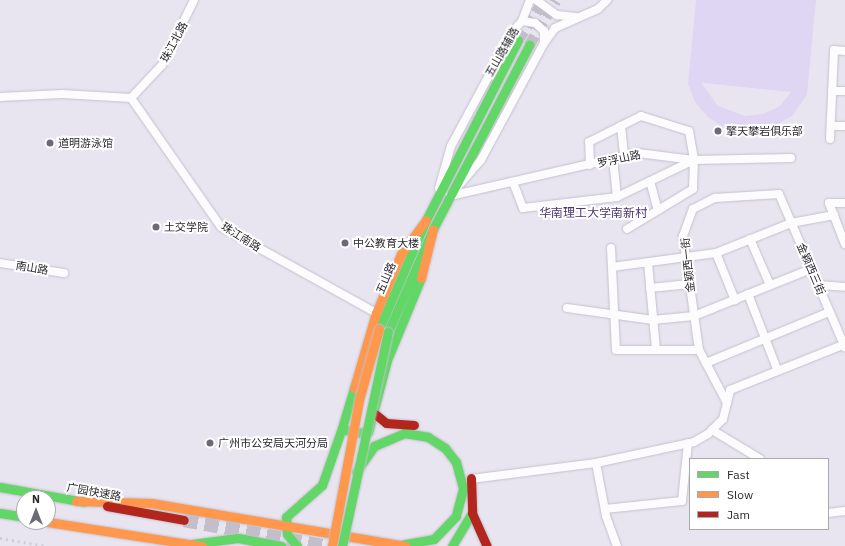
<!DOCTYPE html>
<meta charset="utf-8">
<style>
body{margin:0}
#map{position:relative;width:845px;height:546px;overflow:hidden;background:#e8e5f1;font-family:"IBM Plex Sans","Noto Sans SC",sans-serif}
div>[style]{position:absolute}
.green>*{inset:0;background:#dfd6f4}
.secondary-tunnel>*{height:11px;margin-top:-5.5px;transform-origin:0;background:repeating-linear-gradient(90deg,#c2bfca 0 11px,transparent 0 16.5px)}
.highway-tunnel>*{height:14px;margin-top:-7px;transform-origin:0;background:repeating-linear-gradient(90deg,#c2bfca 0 14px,transparent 0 21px)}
.roads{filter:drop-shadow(0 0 1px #c4c1cb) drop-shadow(0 0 1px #c4c1cb)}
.street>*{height:8px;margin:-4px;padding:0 4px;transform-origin:4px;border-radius:4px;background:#fcfbfd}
.fast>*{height:9px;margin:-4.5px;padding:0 4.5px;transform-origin:4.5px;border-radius:4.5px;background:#63d668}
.slow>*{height:9px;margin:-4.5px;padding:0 4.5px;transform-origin:4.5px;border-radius:4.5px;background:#ff974d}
.jam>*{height:9px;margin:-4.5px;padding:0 4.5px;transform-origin:4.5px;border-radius:4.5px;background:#b3261e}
.rail>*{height:2.5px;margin-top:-1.25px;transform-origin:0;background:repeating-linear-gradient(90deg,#cecdd0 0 2px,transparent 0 6px)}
.bridges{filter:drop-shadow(0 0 1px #c4c1cb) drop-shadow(0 0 1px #c4c1cb)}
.fast-bridge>*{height:9px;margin:-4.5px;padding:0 4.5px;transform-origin:4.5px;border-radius:4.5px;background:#63d668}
.slow-bridge>*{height:9px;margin:-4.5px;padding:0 4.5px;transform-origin:4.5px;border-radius:4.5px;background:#ff974d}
.dots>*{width:11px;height:11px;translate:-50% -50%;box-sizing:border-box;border:2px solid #fff;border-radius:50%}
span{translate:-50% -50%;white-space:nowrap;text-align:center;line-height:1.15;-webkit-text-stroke:4px #fff;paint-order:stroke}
.street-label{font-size:11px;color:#2a2830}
.poi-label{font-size:11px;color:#2a2830}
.left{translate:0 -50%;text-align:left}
.neighbourhood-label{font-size:12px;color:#4b346f}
.legend{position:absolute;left:689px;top:458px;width:140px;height:72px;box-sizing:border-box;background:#fff;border:1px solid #aaa9ac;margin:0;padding:5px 7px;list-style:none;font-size:12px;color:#2a2830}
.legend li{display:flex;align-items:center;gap:8px;height:20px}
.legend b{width:20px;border:1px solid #aaa9ac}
.north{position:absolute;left:16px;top:490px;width:40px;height:40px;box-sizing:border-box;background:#fff;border:1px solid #aaa9ac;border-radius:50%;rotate:0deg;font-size:11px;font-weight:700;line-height:16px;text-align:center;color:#2a2830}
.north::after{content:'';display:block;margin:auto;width:14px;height:18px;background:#6c6a74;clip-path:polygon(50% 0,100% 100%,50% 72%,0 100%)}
</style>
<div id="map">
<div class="green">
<div style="clip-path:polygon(evenodd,696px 0,816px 0,807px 95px,792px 116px,769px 129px,743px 132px,724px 128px,708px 117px,695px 102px,688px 84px,696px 0,702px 84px,703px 83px,791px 92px,780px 106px,763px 114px,745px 116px,718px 106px,702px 84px)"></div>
</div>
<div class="secondary-tunnel">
<div style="left:518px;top:40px;width:48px;rotate:-57deg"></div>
<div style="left:529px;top:45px;width:52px;rotate:-59deg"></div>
</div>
<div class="highway-tunnel">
<div style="left:184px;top:520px;width:141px;rotate:10.6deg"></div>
</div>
<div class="roads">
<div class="street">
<div style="left:536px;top:0;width:26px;rotate:36deg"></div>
<div style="left:557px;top:15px;width:19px;rotate:6deg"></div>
<div style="left:522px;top:21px;width:22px;rotate:-69deg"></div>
<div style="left:545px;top:42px;width:17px;rotate:-54deg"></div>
<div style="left:555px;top:28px;width:47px;rotate:-23.8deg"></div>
<div style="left:598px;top:9px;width:13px;rotate:-45deg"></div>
<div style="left:832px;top:91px;width:13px"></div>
<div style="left:0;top:97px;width:62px;rotate:-2.8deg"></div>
<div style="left:62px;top:94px;width:69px;rotate:3.3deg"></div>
<div style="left:131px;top:98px;width:157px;rotate:55.1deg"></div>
<div style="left:221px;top:227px;width:177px;rotate:29deg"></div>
<div style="left:131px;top:98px;width:45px;rotate:-46.8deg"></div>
<div style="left:162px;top:65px;width:72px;rotate:-63.8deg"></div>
<div style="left:621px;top:126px;width:30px;rotate:84deg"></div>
<div style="left:831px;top:126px;width:14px"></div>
<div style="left:830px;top:139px;width:89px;rotate:-87.4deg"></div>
<div style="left:834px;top:50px;width:11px;rotate:5deg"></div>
<div style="left:613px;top:159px;width:38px;rotate:84deg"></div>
<div style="left:590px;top:165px;width:23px;rotate:-92deg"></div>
<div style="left:589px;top:142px;width:58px;rotate:-26.6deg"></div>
<div style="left:641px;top:116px;width:50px;rotate:17.4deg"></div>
<div style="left:689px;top:131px;width:29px;rotate:80deg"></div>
<div style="left:694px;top:160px;width:29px;rotate:92deg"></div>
<div style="left:693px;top:189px;width:77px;rotate:148.8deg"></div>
<div style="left:650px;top:181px;width:30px;rotate:75deg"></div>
<div style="left:513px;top:182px;width:28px;rotate:69deg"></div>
<div style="left:523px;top:208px;width:95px;rotate:-6.7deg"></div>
<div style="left:617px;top:197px;width:85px;rotate:-25.7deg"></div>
<div style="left:439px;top:188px;width:44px;rotate:-74.1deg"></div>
<div style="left:451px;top:146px;width:131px;rotate:-61.7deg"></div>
<div style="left:513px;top:31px;width:13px;rotate:-48deg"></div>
<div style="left:522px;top:21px;width:13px;rotate:9deg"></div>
<div style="left:535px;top:23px;width:12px;rotate:42deg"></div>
<div style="left:544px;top:31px;width:12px;rotate:90deg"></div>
<div style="left:544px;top:43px;width:133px;rotate:118.3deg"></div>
<div style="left:481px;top:160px;width:37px;rotate:131deg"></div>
<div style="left:450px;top:196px;width:193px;rotate:-12.9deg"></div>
<div style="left:638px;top:153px;width:56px;rotate:7.1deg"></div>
<div style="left:694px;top:160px;width:97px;rotate:-1.2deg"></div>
<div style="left:845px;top:203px;width:16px;rotate:180deg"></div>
<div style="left:829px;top:203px;width:44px;rotate:68.7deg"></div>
<div style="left:750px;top:239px;width:50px;rotate:66.5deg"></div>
<div style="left:611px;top:248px;width:102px;rotate:87.2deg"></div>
<div style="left:616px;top:350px;width:83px"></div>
<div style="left:716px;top:253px;width:51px;rotate:68deg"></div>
<div style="left:0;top:263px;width:65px;rotate:8.9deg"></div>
<div style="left:648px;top:263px;width:87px;rotate:84.7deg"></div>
<div style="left:612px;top:267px;width:105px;rotate:-7.7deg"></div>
<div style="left:716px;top:253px;width:81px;rotate:-21.8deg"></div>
<div style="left:791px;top:223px;width:44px;rotate:-10.5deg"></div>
<div style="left:818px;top:285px;width:27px;rotate:4deg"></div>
<div style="left:650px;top:288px;width:40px;rotate:-5.7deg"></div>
<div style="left:748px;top:294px;width:80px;rotate:68.9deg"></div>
<div style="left:567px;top:308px;width:87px;rotate:7.9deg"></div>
<div style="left:653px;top:320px;width:41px;rotate:-5.6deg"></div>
<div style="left:694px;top:316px;width:126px;rotate:-21.9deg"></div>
<div style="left:706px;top:363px;width:133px;rotate:-22.5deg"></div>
<div style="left:727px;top:403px;width:60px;rotate:-117.8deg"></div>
<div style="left:699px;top:350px;width:115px;rotate:-98deg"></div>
<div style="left:683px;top:236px;width:29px;rotate:-70deg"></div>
<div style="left:693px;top:209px;width:25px;rotate:-27deg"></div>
<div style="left:715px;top:198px;width:64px;rotate:-3.6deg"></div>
<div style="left:779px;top:194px;width:167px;rotate:66.7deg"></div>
<div style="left:712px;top:430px;width:56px;rotate:31.1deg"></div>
<div style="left:596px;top:463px;width:54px;rotate:79.3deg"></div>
<div style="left:606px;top:516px;width:32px;rotate:70deg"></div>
<div style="left:471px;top:479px;width:126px;rotate:-7.3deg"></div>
<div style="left:596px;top:463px;width:100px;rotate:-12.1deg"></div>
<div style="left:694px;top:442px;width:16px;rotate:-30deg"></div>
<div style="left:708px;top:434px;width:21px;rotate:-45deg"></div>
<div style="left:723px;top:419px;width:30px;rotate:-76deg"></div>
<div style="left:730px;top:390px;width:124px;rotate:-21.8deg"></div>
<div style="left:605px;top:509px;width:77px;rotate:-5.9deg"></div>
<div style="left:682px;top:501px;width:58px;rotate:-84.1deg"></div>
<div style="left:828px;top:513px;width:17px;rotate:-7deg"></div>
</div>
<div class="fast">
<div style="left:379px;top:329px;width:119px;rotate:-66.7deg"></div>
<div style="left:426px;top:220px;width:202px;rotate:-62.9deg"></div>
<div style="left:388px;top:332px;width:112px;rotate:-66.4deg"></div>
<div style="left:433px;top:229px;width:208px;rotate:-62.4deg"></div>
<div style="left:354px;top:388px;width:42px;rotate:106.7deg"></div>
<div style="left:342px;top:428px;width:12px;rotate:24deg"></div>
<div style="left:353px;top:433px;width:15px;rotate:-4deg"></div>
<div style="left:368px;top:432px;width:74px;rotate:-75.2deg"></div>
<div style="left:387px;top:360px;width:89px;rotate:-67.5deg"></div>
<div style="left:356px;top:472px;width:32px;rotate:-55deg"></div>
<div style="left:374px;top:446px;width:33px;rotate:-23deg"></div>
<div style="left:404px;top:433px;width:24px;rotate:9deg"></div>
<div style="left:428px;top:437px;width:20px;rotate:33deg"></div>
<div style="left:445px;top:448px;width:18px;rotate:52deg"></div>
<div style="left:456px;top:462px;width:28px;rotate:75deg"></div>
<div style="left:463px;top:489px;width:28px;rotate:105deg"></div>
<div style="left:456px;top:516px;width:32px;rotate:134deg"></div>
<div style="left:434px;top:539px;width:34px;rotate:170deg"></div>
<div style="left:0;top:487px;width:85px;rotate:10.1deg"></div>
<div style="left:0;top:513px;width:24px;rotate:9deg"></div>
<div style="left:192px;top:544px;width:46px;rotate:-7.4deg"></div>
<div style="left:238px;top:538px;width:44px;rotate:10.5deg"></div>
<div style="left:297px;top:546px;width:16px;rotate:-130deg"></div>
<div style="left:287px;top:534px;width:17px;rotate:-93deg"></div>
<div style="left:286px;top:517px;width:48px;rotate:-41.6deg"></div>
<div style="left:322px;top:485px;width:60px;rotate:-70.7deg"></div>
<div style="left:452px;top:546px;width:39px;rotate:-59deg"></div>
</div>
<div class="slow">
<div style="left:421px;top:278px;width:50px;rotate:-76.2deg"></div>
<div style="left:354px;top:388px;width:78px;rotate:-73.7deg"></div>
<div style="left:376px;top:313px;width:64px;rotate:-67deg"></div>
<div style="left:401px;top:254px;width:42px;rotate:-53.7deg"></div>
<div style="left:76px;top:501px;width:75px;rotate:1.5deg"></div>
<div style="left:151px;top:503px;width:258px;rotate:9.6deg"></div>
<div style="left:48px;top:522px;width:156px;rotate:8.9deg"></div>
</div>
<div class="jam">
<div style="left:375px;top:414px;width:14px;rotate:39deg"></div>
<div style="left:386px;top:423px;width:28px;rotate:4deg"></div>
<div style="left:471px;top:478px;width:35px;rotate:88deg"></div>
<div style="left:472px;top:513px;width:36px;rotate:66deg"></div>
<div style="left:107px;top:506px;width:78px;rotate:10.3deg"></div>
</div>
</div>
<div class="rail">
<div style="left:0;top:538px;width:47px;rotate:9.9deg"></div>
</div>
<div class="bridges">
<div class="fast-bridge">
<div style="left:342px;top:546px;width:219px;rotate:-77.9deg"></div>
</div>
<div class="slow-bridge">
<div style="left:332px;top:546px;width:148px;rotate:-79.5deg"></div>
<div style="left:359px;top:400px;width:74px;rotate:-74.3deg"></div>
</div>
</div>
<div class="dots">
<div style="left:718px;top:131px;background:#6c6a74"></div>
<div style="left:50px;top:143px;background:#6c6a74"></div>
<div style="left:156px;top:227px;background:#6c6a74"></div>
<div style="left:345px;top:243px;background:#6c6a74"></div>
<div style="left:210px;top:443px;background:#6c6a74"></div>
</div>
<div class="street-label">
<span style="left:174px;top:42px;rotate:-62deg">珠江北路</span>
<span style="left:502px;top:52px;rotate:-60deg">五山路辅路</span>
<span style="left:619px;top:159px;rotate:-12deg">罗浮山路</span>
<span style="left:241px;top:237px;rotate:32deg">珠江南路</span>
<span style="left:688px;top:265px;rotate:-96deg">金颖西一街</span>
<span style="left:32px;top:268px;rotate:9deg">南山路</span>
<span style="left:811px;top:269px;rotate:67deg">金颖西三街</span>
<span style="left:386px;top:278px;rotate:-67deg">五山路</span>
<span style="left:94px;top:492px;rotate:10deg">广园快速路</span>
</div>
<div class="poi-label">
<span class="left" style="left:726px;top:131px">擎天攀岩俱乐部</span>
<span class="left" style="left:58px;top:143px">道明游泳馆</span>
<span class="left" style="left:164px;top:227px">土交学院</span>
<span class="left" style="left:353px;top:243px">中公教育大楼</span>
<span class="left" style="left:218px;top:443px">广州市公安局天河分局</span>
</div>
<div class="neighbourhood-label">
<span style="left:593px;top:213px">华南理工大学南新村</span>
</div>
<ul class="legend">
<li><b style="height:5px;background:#63d668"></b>Fast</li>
<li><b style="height:5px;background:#ff974d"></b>Slow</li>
<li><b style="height:5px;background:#b3261e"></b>Jam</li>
</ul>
<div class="north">N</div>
</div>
